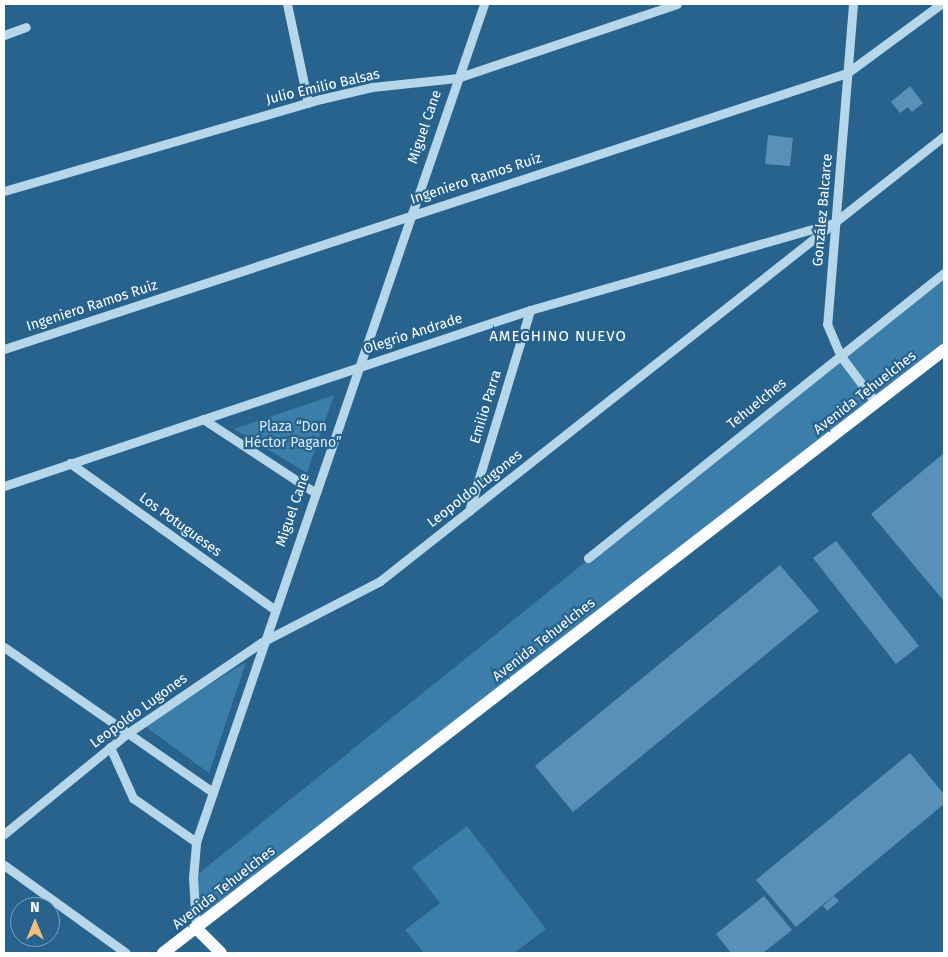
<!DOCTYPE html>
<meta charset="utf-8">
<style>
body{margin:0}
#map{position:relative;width:948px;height:957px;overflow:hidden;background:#27638d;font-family:"Fira Sans",sans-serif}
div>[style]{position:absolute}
.green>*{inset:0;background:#3b7ea9}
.building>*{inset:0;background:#5791b7}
.minor>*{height:9px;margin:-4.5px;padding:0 4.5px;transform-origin:4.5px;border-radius:4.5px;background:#b6d6ea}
.major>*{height:12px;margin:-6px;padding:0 6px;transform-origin:6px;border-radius:6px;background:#fafcff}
span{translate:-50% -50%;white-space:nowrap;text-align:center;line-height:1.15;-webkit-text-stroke:4.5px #27638d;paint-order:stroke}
.street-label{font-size:14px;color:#fff}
.park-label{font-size:14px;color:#daecf8}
.neighbourhood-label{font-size:15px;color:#fff;letter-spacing:1px}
.frame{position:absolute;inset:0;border:5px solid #fff;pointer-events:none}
.north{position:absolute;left:10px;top:897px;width:50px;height:50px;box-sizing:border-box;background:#27638d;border:1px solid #7da1bb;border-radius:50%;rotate:0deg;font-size:14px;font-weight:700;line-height:20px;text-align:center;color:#fff}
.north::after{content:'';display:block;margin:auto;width:18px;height:22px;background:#f3be7b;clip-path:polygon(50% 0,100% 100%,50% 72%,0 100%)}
</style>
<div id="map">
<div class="green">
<div style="clip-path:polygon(944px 273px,944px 350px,196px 928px,193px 878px)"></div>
<div style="clip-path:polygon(334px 395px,307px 473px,234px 429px)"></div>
<div style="clip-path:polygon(246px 662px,209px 773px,143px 725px)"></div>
<div style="clip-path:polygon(467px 826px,546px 929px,514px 953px,424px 953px,405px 930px,440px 903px,412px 867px)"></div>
</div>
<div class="building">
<div style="clip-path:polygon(910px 86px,923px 103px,912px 112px,908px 107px,900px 113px,891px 102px)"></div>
<div style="clip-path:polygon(768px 135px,793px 138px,790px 166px,765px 164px)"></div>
<div style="clip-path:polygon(944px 453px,944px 599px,943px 600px,871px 514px)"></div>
<div style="clip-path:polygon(836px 541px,919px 646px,896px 664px,813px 558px)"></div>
<div style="clip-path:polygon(780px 565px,819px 611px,573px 812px,535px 766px)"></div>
<div style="clip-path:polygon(910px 753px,944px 794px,944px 804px,796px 927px,756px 880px)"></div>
<div style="clip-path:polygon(764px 896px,792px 930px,763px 953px,731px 953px,716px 934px)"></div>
<div style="clip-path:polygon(834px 896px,839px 901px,827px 911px,823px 906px)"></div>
</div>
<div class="minor">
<div style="left:287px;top:4px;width:101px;rotate:78deg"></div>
<div style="left:853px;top:4px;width:321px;rotate:94.6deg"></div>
<div style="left:827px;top:324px;width:34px;rotate:67deg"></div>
<div style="left:840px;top:355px;width:60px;rotate:53.1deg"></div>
<div style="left:4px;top:35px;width:23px;rotate:-20deg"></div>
<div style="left:4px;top:191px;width:330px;rotate:-16.2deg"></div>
<div style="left:321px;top:99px;width:52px;rotate:-13.2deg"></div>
<div style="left:372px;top:87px;width:85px;rotate:-6deg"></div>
<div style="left:457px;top:78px;width:232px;rotate:-18.6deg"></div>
<div style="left:4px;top:349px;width:887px;rotate:-18.13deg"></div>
<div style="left:847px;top:73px;width:117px;rotate:-36.3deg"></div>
<div style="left:203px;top:419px;width:133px;rotate:33.3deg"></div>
<div style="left:70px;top:463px;width:251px;rotate:35.6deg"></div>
<div style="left:4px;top:486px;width:555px;rotate:-18.5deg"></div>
<div style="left:530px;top:310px;width:312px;rotate:-16deg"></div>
<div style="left:469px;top:511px;width:210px;rotate:-73.1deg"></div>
<div style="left:588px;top:558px;width:456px;rotate:-38.7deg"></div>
<div style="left:4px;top:647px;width:254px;rotate:34.8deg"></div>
<div style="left:110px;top:747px;width:56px;rotate:65.7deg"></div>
<div style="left:133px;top:798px;width:77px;rotate:34.9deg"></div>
<div style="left:4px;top:834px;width:160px;rotate:-39.2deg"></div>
<div style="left:128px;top:733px;width:162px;rotate:-34.2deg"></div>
<div style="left:262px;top:642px;width:133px;rotate:-27.3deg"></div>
<div style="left:380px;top:581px;width:718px;rotate:-38.27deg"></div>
<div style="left:4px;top:865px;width:150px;rotate:35.8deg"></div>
<div style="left:196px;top:928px;width:50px;rotate:-93.4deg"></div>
<div style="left:193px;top:878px;width:36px;rotate:-85deg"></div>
<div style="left:196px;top:842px;width:886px;rotate:-71.03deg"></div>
</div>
<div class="major">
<div style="left:196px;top:928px;width:35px;rotate:45deg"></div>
<div style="left:163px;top:953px;width:987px;rotate:-37.67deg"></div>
</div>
<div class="street-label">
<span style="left:323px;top:87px;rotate:-13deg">Julio Emilio Balsas</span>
<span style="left:425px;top:127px;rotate:-71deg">Miguel Cane</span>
<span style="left:476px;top:179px;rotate:-18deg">Ingeniero Ramos Ruiz</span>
<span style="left:823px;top:210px;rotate:-85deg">González Balcarce</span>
<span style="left:92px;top:306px;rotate:-18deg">Ingeniero Ramos Ruiz</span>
<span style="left:413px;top:334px;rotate:-18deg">Olegrio Andrade</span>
<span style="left:865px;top:393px;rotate:-38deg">Avenida Tehuelches</span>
<span style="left:757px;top:404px;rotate:-39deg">Tehuelches</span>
<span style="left:486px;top:407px;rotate:-73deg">Emilio Parra</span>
<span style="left:475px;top:489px;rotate:-38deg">Leopoldo Lugones</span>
<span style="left:293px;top:510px;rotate:-71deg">Miguel Cane</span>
<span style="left:180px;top:525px;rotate:36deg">Los Potugueses</span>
<span style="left:544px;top:640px;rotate:-38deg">Avenida Tehuelches</span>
<span style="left:139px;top:711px;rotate:-36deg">Leopoldo Lugones</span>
<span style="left:224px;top:888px;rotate:-38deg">Avenida Tehuelches</span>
</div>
<div class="park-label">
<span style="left:293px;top:435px">Plaza “Don<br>Héctor Pagano”</span>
</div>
<div class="neighbourhood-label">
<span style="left:558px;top:337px">AMEGHINO NUEVO</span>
</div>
<div class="frame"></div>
<div class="north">N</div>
</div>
